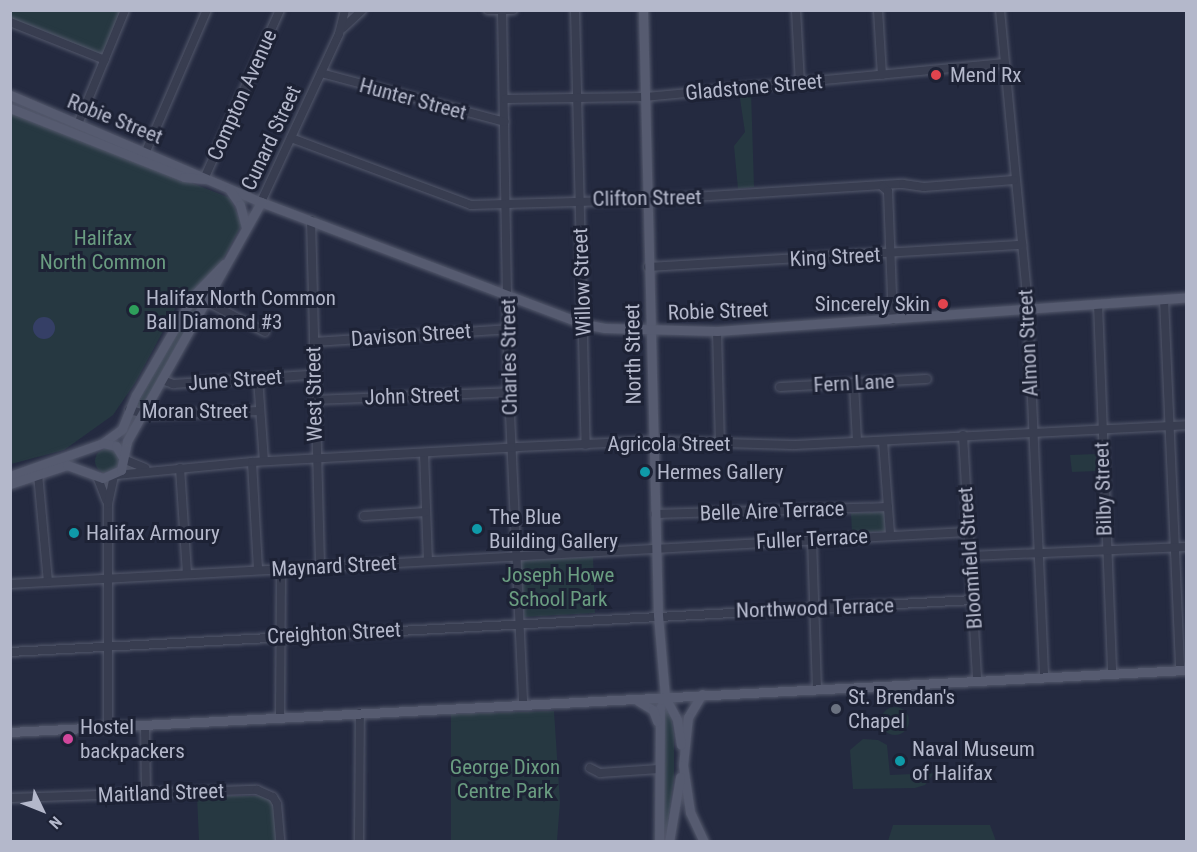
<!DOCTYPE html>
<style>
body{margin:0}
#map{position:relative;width:1197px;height:852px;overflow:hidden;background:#242a40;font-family:"Roboto Condensed",sans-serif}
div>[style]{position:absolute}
.green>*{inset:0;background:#263841}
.round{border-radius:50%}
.water>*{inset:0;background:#353f66}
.roads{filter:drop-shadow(0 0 2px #53586b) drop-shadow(0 0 2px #53586b)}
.minor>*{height:8px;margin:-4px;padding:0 4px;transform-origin:4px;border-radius:4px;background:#383d50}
.major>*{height:9px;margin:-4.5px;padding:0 4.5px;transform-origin:4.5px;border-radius:4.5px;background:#565b70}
.dots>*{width:16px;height:16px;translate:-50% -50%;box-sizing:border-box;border:3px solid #1d2235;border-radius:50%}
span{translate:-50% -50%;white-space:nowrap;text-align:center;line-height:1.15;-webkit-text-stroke:6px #1d2235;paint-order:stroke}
.poi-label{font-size:21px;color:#b4b8cb}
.left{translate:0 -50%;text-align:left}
.right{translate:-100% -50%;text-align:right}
.street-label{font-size:21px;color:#b4b8cb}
.park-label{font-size:21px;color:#6a9d81}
.frame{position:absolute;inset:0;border:12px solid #b4b8cb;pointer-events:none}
.north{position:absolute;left:12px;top:780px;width:60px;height:60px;-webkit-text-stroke:4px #1d2235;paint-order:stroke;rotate:133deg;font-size:16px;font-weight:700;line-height:24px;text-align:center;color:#b4b8cb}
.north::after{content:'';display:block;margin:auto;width:21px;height:27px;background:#b4b8cb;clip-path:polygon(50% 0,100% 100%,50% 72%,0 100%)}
</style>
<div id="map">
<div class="green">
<div style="clip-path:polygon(10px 11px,121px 11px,103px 56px,11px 18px)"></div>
<div style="clip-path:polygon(751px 91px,754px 187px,738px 189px,734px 146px,745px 132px,739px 92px)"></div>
<div style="clip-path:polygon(11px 112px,230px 198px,242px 224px,221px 263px,183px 306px,181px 298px,135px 383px,113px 415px,64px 450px,11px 464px)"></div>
<div style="clip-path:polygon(194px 303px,198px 305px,141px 410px,135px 408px)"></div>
<div class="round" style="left:95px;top:449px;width:24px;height:24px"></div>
<div style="clip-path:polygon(1096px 454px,1097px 471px,1072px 472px,1070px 455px)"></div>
<div style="clip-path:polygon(884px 512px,886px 531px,852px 533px,851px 513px)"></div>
<div style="clip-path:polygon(593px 557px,595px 613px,524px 617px,521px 561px)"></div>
<div class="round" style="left:881px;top:707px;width:28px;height:28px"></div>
<div style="clip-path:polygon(665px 708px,671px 716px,674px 734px,674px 778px,667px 829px,663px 829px)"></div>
<div style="clip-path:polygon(554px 711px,560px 802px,557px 841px,451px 841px,451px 714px)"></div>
<div style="clip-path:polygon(863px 739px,878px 740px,887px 745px,890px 775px,934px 773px,925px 785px,915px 788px,853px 789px,850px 750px)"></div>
<div style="clip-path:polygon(197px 796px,261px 796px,271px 801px,275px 809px,277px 841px,199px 841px)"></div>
<div style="clip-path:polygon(893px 825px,990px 825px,996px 841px,888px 841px)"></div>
</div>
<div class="water">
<div class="round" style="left:33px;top:317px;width:22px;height:22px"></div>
</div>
<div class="roads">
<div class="minor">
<div style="left:488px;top:10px;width:25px"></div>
<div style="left:502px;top:10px;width:382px;rotate:89deg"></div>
<div style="left:509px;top:392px;width:312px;rotate:87.4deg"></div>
<div style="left:575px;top:10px;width:435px;rotate:88.6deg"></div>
<div style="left:796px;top:10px;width:73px;rotate:86.9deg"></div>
<div style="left:878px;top:10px;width:65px;rotate:86.5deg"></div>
<div style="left:1000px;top:10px;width:298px;rotate:84.6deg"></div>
<div style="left:1028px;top:307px;width:370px;rotate:87.5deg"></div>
<div style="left:10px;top:22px;width:102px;rotate:21.8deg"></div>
<div style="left:343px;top:28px;width:26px;rotate:-43deg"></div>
<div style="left:321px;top:73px;width:190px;rotate:14.9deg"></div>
<div style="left:505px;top:99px;width:140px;rotate:-0.8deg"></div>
<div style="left:645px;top:97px;width:360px;rotate:-5.4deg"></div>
<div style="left:78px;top:124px;width:123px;rotate:-67.6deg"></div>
<div style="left:291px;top:138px;width:192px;rotate:20.4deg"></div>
<div style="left:471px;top:205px;width:175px;rotate:-1.6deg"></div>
<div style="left:646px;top:200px;width:257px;rotate:-3.6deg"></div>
<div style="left:903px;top:184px;width:21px;rotate:8deg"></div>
<div style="left:924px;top:187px;width:90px;rotate:-4.4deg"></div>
<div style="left:144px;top:156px;width:159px;rotate:-66.7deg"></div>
<div style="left:204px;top:179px;width:185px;rotate:-65.8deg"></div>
<div style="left:883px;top:187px;width:6px;rotate:39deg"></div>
<div style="left:888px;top:191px;width:129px;rotate:87.8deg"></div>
<div style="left:261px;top:202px;width:185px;rotate:-65.1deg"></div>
<div style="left:339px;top:34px;width:25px;rotate:-76deg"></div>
<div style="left:311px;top:220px;width:347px;rotate:88.5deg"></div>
<div style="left:648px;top:267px;width:375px;rotate:-3.4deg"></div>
<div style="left:194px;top:295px;width:80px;rotate:27.5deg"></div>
<div style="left:1164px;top:299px;width:371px;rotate:87.5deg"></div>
<div style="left:1098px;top:304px;width:370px;rotate:87.8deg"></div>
<div style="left:717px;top:331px;width:113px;rotate:88.5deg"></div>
<div style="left:314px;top:342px;width:194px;rotate:-3.8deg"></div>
<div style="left:258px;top:378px;width:83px;rotate:85.9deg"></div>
<div style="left:162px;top:380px;width:12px;rotate:20deg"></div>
<div style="left:173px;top:384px;width:136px;rotate:-3.8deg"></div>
<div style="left:854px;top:384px;width:58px;rotate:87deg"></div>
<div style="left:780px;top:387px;width:147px;rotate:-3.1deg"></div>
<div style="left:314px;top:400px;width:195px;rotate:-2.3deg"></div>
<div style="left:129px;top:410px;width:23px;rotate:13deg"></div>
<div style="left:151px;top:415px;width:109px;rotate:-2.1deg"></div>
<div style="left:963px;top:435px;width:246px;rotate:86.7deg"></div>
<div style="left:883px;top:441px;width:93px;rotate:85.7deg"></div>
<div style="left:424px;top:453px;width:108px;rotate:87.9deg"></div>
<div style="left:123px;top:459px;width:24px;rotate:22deg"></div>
<div style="left:252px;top:462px;width:108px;rotate:86.8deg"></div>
<div style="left:180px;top:468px;width:106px;rotate:86.2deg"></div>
<div style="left:38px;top:474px;width:108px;rotate:84.7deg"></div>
<div style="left:116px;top:475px;width:137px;rotate:-5.5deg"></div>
<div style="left:252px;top:462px;width:266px;rotate:-3.2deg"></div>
<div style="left:518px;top:447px;width:135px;rotate:-2.5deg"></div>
<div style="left:653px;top:441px;width:141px;rotate:1.6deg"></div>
<div style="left:794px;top:445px;width:393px;rotate:-2.9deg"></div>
<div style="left:97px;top:476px;width:26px;rotate:69deg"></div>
<div style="left:655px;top:514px;width:233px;rotate:-1.7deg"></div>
<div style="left:364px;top:516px;width:62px;rotate:-3.7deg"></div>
<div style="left:812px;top:539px;width:149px;rotate:88.1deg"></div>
<div style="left:970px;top:556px;width:216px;rotate:-2.4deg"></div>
<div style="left:10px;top:584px;width:959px;rotate:-3.11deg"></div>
<div style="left:10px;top:652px;width:963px;rotate:-3.09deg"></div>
<div style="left:280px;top:717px;width:147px;rotate:-89.6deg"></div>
<div style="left:145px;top:725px;width:68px;rotate:89.2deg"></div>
<div style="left:108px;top:727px;width:223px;rotate:-90deg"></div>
<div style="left:108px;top:504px;width:29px;rotate:-78deg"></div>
<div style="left:590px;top:768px;width:11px;rotate:27deg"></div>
<div style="left:600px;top:773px;width:59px;rotate:-3.9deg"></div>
<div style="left:10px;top:798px;width:247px;rotate:-1.9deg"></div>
<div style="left:257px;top:790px;width:17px;rotate:24deg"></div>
<div style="left:273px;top:797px;width:8px;rotate:60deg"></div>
<div style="left:277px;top:804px;width:38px;rotate:85deg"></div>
<div style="left:359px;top:842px;width:129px;rotate:-89.6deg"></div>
</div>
<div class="major">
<div style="left:643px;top:10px;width:605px;rotate:88.58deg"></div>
<div style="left:658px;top:615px;width:82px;rotate:85.1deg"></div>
<div style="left:665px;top:697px;width:12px;rotate:114deg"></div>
<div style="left:660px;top:708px;width:134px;rotate:90.4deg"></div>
<div style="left:10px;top:95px;width:273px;rotate:23.1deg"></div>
<div style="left:261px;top:202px;width:345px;rotate:20.7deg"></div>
<div style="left:584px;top:324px;width:21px;rotate:11deg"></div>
<div style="left:605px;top:328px;width:112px;rotate:1.5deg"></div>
<div style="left:717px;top:331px;width:470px;rotate:-4.1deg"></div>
<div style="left:10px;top:108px;width:187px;rotate:21.6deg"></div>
<div style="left:184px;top:177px;width:20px;rotate:6deg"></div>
<div style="left:229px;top:189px;width:19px;rotate:55deg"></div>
<div style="left:240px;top:205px;width:23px;rotate:75deg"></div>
<div style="left:103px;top:443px;width:24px;rotate:-36deg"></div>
<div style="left:122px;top:429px;width:37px;rotate:-68deg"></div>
<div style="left:136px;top:395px;width:116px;rotate:-59.9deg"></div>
<div style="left:194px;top:295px;width:43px;rotate:-45.9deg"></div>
<div style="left:10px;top:476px;width:99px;rotate:-19.5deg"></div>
<div style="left:103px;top:443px;width:13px;rotate:13deg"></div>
<div style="left:116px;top:446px;width:13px;rotate:58deg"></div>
<div style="left:10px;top:484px;width:60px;rotate:-18.4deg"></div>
<div style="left:67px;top:465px;width:38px;rotate:20deg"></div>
<div style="left:103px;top:478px;width:20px;rotate:-24deg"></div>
<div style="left:121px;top:470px;width:30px;rotate:-78deg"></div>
<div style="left:127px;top:441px;width:274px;rotate:-60.7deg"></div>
<div style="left:702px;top:694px;width:27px;rotate:121deg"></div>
<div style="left:688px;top:717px;width:48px;rotate:95.9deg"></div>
<div style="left:683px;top:765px;width:48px;rotate:81.5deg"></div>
<div style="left:690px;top:812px;width:33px;rotate:65deg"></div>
<div style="left:665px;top:697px;width:26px;rotate:62deg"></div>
<div style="left:677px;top:720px;width:25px;rotate:81deg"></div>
<div style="left:638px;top:701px;width:17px;rotate:31deg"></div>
<div style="left:653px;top:710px;width:12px;rotate:70deg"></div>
<div style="left:10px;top:732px;width:1178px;rotate:-3.02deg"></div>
<div style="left:669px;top:842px;width:66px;rotate:-80.4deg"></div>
</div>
</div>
<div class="dots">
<div style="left:936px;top:75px;background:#e0444e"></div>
<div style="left:943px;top:304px;background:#e0444e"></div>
<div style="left:134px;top:310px;background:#2e9e5b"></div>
<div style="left:645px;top:472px;background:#0f9aa8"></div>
<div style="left:477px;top:529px;background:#0f9aa8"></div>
<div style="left:74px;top:533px;background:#0f9aa8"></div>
<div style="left:836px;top:709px;background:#6b7280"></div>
<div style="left:68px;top:739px;background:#d1479c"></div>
<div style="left:900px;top:761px;background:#0f9aa8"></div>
</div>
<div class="poi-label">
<span class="left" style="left:950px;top:75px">Mend Rx</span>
<span class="left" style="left:146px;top:310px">Halifax North Common<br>Ball Diamond #3</span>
<span class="right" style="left:930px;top:304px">Sincerely Skin</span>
<span class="left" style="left:657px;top:472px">Hermes Gallery</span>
<span class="left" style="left:489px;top:529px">The Blue<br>Building Gallery</span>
<span class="left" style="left:86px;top:533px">Halifax Armoury</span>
<span class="left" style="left:848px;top:709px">St. Brendan's<br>Chapel</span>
<span class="left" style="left:80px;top:739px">Hostel<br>backpackers</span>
<span class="left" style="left:912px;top:761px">Naval Museum<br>of Halifax</span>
</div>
<div class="street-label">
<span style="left:754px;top:87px;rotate:-5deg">Gladstone Street</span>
<span style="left:242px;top:95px;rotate:-66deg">Compton Avenue</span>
<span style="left:413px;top:99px;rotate:15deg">Hunter Street</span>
<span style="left:115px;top:119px;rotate:22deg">Robie Street</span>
<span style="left:271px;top:138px;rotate:-65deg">Cunard Street</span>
<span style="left:647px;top:198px;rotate:-1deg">Clifton Street</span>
<span style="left:835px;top:257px;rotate:-3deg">King Street</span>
<span style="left:582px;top:282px;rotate:-92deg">Willow Street</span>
<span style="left:718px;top:311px;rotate:-2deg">Robie Street</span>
<span style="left:411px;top:335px;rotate:-4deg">Davison Street</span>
<span style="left:1028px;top:343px;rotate:-93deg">Almon Street</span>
<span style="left:633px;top:354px;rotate:-91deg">North Street</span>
<span style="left:509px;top:357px;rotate:-91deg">Charles Street</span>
<span style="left:235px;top:380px;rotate:-4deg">June Street</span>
<span style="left:854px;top:383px;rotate:-3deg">Fern Lane</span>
<span style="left:314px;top:394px;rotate:-91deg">West Street</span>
<span style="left:412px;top:396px;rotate:-2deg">John Street</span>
<span style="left:195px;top:411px">Moran Street</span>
<span style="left:669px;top:444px">Agricola Street</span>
<span style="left:1103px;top:489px;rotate:-92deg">Bilby Street</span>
<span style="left:772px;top:511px;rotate:-2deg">Belle Aire Terrace</span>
<span style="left:812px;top:539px;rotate:-3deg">Fuller Terrace</span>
<span style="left:970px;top:558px;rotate:-94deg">Bloomfield Street</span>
<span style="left:334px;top:566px;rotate:-3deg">Maynard Street</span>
<span style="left:815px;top:608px;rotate:-2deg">Northwood Terrace</span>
<span style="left:334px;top:633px;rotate:-3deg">Creighton Street</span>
<span style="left:161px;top:793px;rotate:-2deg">Maitland Street</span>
</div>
<div class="park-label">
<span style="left:103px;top:250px">Halifax<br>North Common</span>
<span style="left:558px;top:587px">Joseph Howe<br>School Park</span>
<span style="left:505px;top:779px">George Dixon<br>Centre Park</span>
</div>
<div class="frame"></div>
<div class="north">N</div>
</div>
